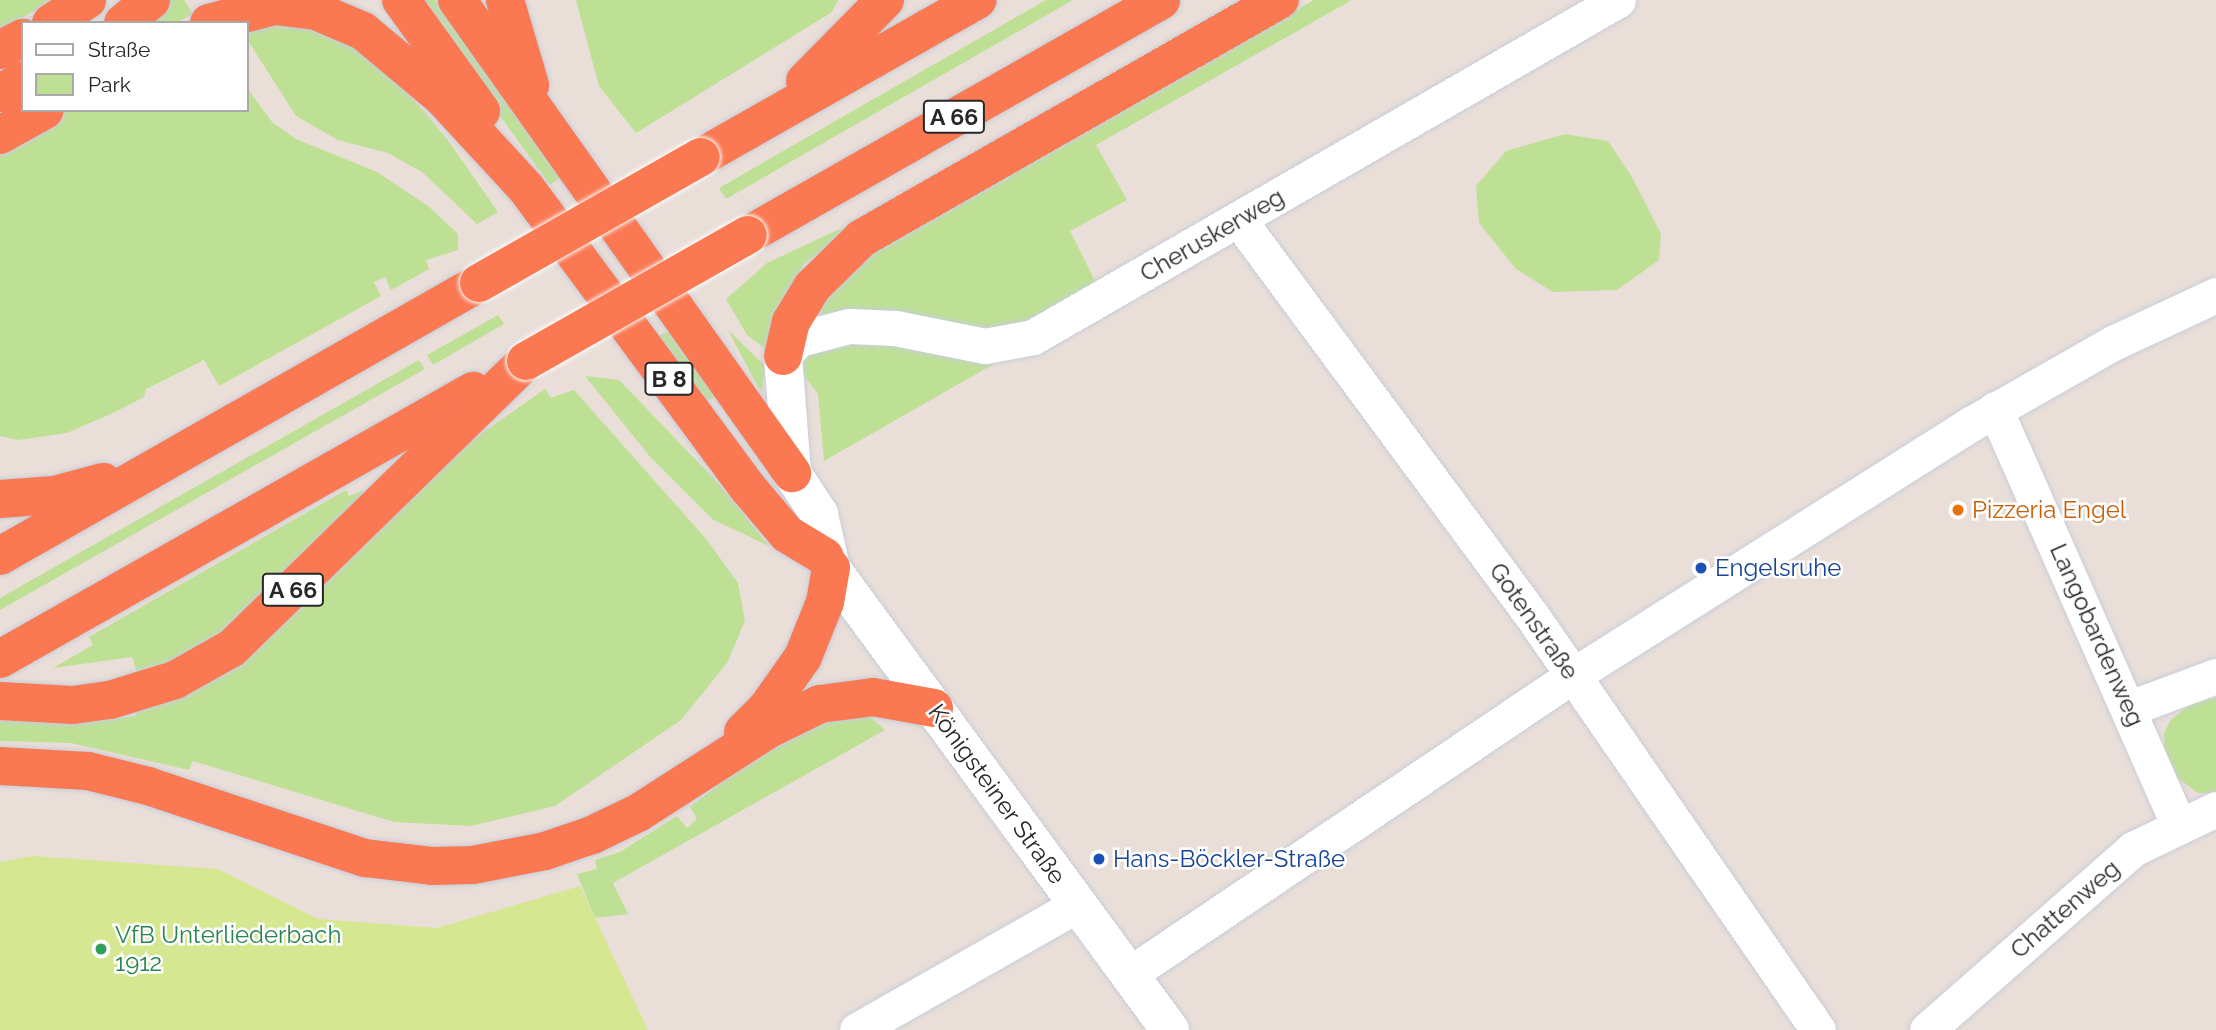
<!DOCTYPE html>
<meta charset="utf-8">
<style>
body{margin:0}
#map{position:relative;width:2216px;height:1030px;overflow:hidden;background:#eaded8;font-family:Raleway,sans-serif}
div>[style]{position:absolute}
.green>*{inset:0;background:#bee095}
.pitch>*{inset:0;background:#d5e790}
.roads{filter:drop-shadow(0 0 2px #c7ced9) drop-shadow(0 0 2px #c7ced9)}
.street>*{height:35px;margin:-17.5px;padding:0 17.5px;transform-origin:17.5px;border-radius:17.5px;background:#fff}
.secondary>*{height:38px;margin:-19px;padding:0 19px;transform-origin:19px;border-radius:19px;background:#fff}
.highway>*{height:38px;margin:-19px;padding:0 19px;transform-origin:19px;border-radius:19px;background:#fa7852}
.bridges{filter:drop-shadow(0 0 2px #fff) drop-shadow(0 0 2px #fff)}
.highway-bridge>*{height:38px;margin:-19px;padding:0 19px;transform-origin:19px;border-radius:19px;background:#fa7852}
.dots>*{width:19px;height:19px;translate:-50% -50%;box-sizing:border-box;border:4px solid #fff;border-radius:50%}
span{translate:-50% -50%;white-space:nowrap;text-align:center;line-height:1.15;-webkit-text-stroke:5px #fff;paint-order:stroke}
.shield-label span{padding:2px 5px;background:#fff;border:2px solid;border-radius:5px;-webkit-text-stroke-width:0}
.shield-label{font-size:23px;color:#272727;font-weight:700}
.street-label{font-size:24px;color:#272727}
.food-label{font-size:24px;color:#c56008}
.left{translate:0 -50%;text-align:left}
.transit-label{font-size:24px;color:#164399}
.leisure-label{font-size:24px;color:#27864d}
.legend{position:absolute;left:21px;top:21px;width:228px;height:91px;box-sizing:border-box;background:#fff;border:2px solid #a9a9a9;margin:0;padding:9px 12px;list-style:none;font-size:21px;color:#272727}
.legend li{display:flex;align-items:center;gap:14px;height:35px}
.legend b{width:35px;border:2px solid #a9a9a9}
</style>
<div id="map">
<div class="green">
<div style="clip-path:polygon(0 0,54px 0,0 30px)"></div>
<div style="clip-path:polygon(170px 0,184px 0,193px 14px,176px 23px,147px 23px)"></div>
<div style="clip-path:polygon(416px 0,435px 0,556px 169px,561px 177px,550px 185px)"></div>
<div style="clip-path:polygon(576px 0,838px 0,832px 12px,636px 133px,599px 86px)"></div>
<div style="clip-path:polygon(1046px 0,1073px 0,726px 199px,719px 188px)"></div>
<div style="clip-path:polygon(1314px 0,1352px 0,1096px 145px,1127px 200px,1070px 231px,1096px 283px,1003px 333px,808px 322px,850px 266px)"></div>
<div style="clip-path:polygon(257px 21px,344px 35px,394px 76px,447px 139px,498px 212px,477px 224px,422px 172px,388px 153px,338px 140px,296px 116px,247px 39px,247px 23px)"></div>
<div style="clip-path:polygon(247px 88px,272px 122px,296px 139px,377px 172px,428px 206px,458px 234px,458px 250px,426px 260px,429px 269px,391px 290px,385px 277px,374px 282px,381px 296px,219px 386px,204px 360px,146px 389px,144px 397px,115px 412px,67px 433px,18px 440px,0 436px,0 147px,66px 110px,247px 110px)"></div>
<div style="clip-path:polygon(1565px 134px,1608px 141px,1632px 177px,1661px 234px,1659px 260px,1617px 290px,1553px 292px,1516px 269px,1479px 223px,1476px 186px,1506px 151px)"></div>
<div style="clip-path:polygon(863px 218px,804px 264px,787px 293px,766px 349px,747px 335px,726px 299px,767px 263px)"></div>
<div style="clip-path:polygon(498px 315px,504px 324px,433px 365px,427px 355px)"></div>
<div style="clip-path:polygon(672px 329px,716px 396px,706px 402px,657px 337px)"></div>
<div style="clip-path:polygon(728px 330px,765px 366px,762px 392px,759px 389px)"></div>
<div style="clip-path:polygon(837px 338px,1013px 353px,824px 461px,818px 394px,798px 368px,814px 347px)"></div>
<div style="clip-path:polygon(419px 360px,425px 369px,0 610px,0 598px)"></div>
<div style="clip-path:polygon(585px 376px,619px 380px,719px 484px,769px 546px,712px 519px,651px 458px)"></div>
<div style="clip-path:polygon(545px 389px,551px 398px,574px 390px,707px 540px,738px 583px,745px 621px,727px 663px,681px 720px,555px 806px,471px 826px,394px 822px,193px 761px,189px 770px,71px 743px,0 741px,0 718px,93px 721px,136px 716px,137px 704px,435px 466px)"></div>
<div style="clip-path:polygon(346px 490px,349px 496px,362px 491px,364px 497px,220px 641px,139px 678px,132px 657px,53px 668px,93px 645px,89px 637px)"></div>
<div style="clip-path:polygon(2216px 698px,2216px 793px,2198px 793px,2166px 769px,2164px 733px,2170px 721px,2190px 704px)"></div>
<div style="clip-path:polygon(869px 716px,885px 730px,613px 883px,628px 914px,595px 918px,577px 874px,597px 869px,595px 860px,620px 852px,677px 816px,687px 828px,697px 819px,690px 807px,786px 732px,816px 718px)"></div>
</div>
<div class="pitch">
<div style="clip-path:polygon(32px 856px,218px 869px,318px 919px,437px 928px,580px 886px,648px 1030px,0 1030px,0 862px)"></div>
</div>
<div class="roads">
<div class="street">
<div style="left:1239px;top:220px;width:493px;rotate:53.5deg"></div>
<div style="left:1532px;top:616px;width:503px;rotate:55.36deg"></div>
<div style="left:783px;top:356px;width:23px;rotate:-47deg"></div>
<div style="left:799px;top:339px;width:52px;rotate:-14.6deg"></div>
<div style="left:849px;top:326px;width:46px;rotate:2.5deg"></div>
<div style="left:895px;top:328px;width:92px;rotate:11.3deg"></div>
<div style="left:985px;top:346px;width:49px;rotate:-10.6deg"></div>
<div style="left:1033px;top:337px;width:675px;rotate:-29.94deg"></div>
<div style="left:1995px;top:409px;width:453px;rotate:66.2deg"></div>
<div style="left:2130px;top:708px;width:92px;rotate:-20.4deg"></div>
<div style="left:1128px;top:975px;width:535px;rotate:-33.96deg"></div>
<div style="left:1572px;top:676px;width:470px;rotate:-32.3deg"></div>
<div style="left:1969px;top:425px;width:166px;rotate:-29.7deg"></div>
<div style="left:2113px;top:343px;width:114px;rotate:-25deg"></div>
<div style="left:857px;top:1030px;width:253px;rotate:-29.6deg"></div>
<div style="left:1927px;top:1030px;width:274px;rotate:-41.3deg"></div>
<div style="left:2133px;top:849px;width:92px;rotate:-25.7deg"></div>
</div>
<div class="secondary">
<div style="left:783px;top:356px;width:117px;rotate:85.6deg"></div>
<div style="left:792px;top:473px;width:49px;rotate:56.6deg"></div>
<div style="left:819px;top:514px;width:55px;rotate:77.5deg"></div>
<div style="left:831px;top:568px;width:573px;rotate:53.73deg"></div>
</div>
<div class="highway">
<div style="left:401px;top:0;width:137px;rotate:54.2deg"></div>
<div style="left:457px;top:0;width:580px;rotate:54.69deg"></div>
<div style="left:505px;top:0;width:89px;rotate:73.6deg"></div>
<div style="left:51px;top:23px;width:43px;rotate:-32.6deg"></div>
<div style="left:123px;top:23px;width:36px;rotate:-39deg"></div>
<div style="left:209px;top:23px;width:67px;rotate:-14.7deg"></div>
<div style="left:274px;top:6px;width:42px;rotate:6.8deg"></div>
<div style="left:316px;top:11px;width:51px;rotate:23.1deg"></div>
<div style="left:363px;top:31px;width:103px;rotate:39.9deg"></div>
<div style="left:442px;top:97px;width:124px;rotate:47.3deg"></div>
<div style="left:526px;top:188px;width:373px;rotate:53.5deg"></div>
<div style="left:748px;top:488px;width:60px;rotate:49.7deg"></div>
<div style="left:787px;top:534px;width:44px;rotate:31.2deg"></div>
<div style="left:0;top:50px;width:26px;rotate:-28deg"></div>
<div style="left:805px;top:81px;width:114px;rotate:-45.4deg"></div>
<div style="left:0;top:93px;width:26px;rotate:-29deg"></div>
<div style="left:0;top:135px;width:51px;rotate:-29.1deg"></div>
<div style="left:701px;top:157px;width:318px;rotate:-29.6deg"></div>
<div style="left:748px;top:235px;width:475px;rotate:-29.6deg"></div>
<div style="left:783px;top:356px;width:35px;rotate:-77deg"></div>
<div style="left:791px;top:322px;width:41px;rotate:-59deg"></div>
<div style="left:812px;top:287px;width:70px;rotate:-44.4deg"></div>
<div style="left:862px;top:238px;width:481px;rotate:-29.7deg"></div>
<div style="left:0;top:499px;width:54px;rotate:-4.2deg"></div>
<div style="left:54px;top:495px;width:51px;rotate:-14.9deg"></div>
<div style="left:0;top:556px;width:551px;rotate:-29.68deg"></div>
<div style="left:0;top:659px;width:544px;rotate:-29.54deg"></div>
<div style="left:0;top:701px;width:73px;rotate:3.1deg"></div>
<div style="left:73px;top:705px;width:37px;rotate:-8deg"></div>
<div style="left:110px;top:700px;width:68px;rotate:-17.1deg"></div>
<div style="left:175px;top:680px;width:65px;rotate:-29.3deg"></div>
<div style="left:232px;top:648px;width:411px;rotate:-44.3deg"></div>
<div style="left:743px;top:732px;width:34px;rotate:-45deg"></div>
<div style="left:767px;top:708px;width:62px;rotate:-54.8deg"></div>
<div style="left:803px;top:657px;width:59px;rotate:-68.2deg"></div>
<div style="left:825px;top:602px;width:35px;rotate:-80deg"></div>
<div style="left:0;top:766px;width:88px;rotate:3.3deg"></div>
<div style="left:88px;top:771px;width:62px;rotate:14deg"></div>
<div style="left:148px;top:786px;width:229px;rotate:18.4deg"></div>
<div style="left:365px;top:858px;width:67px;rotate:6.8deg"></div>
<div style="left:432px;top:866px;width:41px;rotate:-1.4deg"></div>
<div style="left:473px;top:865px;width:73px;rotate:-11deg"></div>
<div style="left:545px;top:851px;width:50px;rotate:-18.8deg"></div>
<div style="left:592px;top:835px;width:51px;rotate:-25.6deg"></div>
<div style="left:638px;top:813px;width:156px;rotate:-32.7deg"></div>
<div style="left:769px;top:729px;width:57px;rotate:-26.1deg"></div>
<div style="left:820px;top:704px;width:53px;rotate:-7.5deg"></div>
<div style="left:873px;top:697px;width:62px;rotate:10.2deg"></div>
</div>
</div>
<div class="bridges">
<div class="highway-bridge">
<div style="left:479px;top:283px;width:255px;rotate:-29.6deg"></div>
<div style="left:526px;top:361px;width:255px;rotate:-29.6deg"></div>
</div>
</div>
<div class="dots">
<div style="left:1958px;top:510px;background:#e8710a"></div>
<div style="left:1701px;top:568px;background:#1a4fb4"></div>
<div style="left:1099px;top:859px;background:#1a4fb4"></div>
<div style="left:101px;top:949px;background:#2e9e5b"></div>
</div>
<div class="shield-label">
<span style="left:954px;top:117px">A 66</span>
<span style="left:669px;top:379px">B 8</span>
<span style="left:293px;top:590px">A 66</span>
</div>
<div class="street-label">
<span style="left:1212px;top:235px;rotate:-30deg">Cheruskerweg</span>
<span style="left:1534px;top:621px;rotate:55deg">Gotenstraße</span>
<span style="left:2097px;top:635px;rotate:66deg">Langobardenweg</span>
<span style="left:997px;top:794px;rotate:54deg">Königsteiner Straße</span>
<span style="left:2065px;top:909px;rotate:-41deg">Chattenweg</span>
</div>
<div class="food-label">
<span class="left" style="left:1972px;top:510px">Pizzeria Engel</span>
</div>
<div class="transit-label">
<span class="left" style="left:1715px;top:568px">Engelsruhe</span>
<span class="left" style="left:1113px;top:859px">Hans-Böckler-Straße</span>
</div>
<div class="leisure-label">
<span class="left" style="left:115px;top:949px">VfB Unterliederbach<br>1912</span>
</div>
<ul class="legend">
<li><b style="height:9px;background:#fff"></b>Straße</li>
<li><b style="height:19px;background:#bee095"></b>Park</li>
</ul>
</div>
